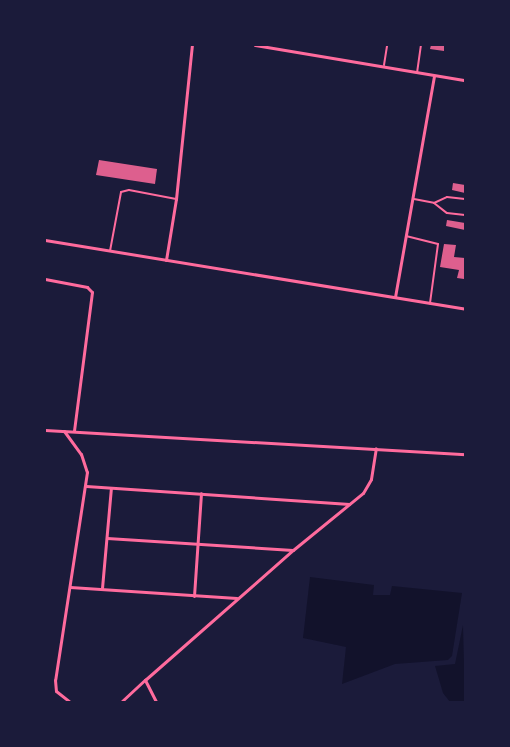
<!DOCTYPE html>
<style>
body{margin:0}
#map{position:relative;width:510px;height:747px;overflow:hidden;background:#1b1b3a;font-family:Mulish,sans-serif}
div>[style]{position:absolute}
.water>*{inset:0;background:#12122b}
.building>*{inset:0;background:#dd5f8e}
.service>*{height:2px;margin:-1px;padding:0 1px;transform-origin:1px;border-radius:1px;background:#ff6b9d}
.minor>*{height:3px;margin:-1.5px;padding:0 1.5px;transform-origin:1.5px;border-radius:1.5px;background:#ff6b9d}
span{translate:-50% -50%;white-space:nowrap;text-align:center;line-height:1.15;-webkit-text-stroke:5px #1b1b3a;paint-order:stroke}
.frame{position:absolute;inset:0;border:46px solid #1b1b3a;pointer-events:none}
</style>
<div id="map">
<div class="water">
<div style="clip-path:polygon(310px 577px,374px 585px,373px 595px,390px 595px,392px 586px,462px 593px,452px 656px,448px 660px,395px 664px,342px 684px,346px 647px,303px 638px)"></div>
<div style="clip-path:polygon(463px 625px,465px 702px,450px 702px,443px 693px,435px 666px,455px 664px)"></div>
</div>
<div class="building">
<div style="clip-path:polygon(431px 45px,444px 45px,444px 51px,430px 49px)"></div>
<div style="clip-path:polygon(99px 160px,157px 169px,155px 184px,96px 175px)"></div>
<div style="clip-path:polygon(453px 183px,465px 185px,465px 193px,452px 190px)"></div>
<div style="clip-path:polygon(447px 220px,465px 223px,465px 230px,446px 226px)"></div>
<div style="clip-path:polygon(444px 244px,456px 245px,454px 257px,465px 258px,464px 279px,457px 278px,459px 270px,440px 267px)"></div>
</div>
<div class="service">
<div style="left:384px;top:65px;width:20px;rotate:-81deg"></div>
<div style="left:417px;top:73px;width:28px;rotate:-82deg"></div>
<div style="left:414px;top:199px;width:20px;rotate:11deg"></div>
<div style="left:434px;top:203px;width:16px;rotate:38deg"></div>
<div style="left:447px;top:213px;width:18px;rotate:6deg"></div>
<div style="left:434px;top:203px;width:14px;rotate:-25deg"></div>
<div style="left:447px;top:197px;width:18px;rotate:6deg"></div>
<div style="left:406px;top:236px;width:33px;rotate:14deg"></div>
<div style="left:438px;top:244px;width:60px;rotate:97.7deg"></div>
<div style="left:110px;top:251px;width:60px;rotate:-79.4deg"></div>
<div style="left:121px;top:192px;width:8px;rotate:-14deg"></div>
<div style="left:129px;top:190px;width:48px;rotate:10.8deg"></div>
</div>
<div class="minor">
<div style="left:255px;top:45px;width:213px;rotate:9.5deg"></div>
<div style="left:45px;top:240px;width:426px;rotate:9.3deg"></div>
<div style="left:166px;top:260px;width:62px;rotate:-80.7deg"></div>
<div style="left:176px;top:199px;width:155px;rotate:-84.1deg"></div>
<div style="left:45px;top:279px;width:43px;rotate:10.8deg"></div>
<div style="left:87px;top:287px;width:7px;rotate:45deg"></div>
<div style="left:92px;top:292px;width:140px;rotate:97.4deg"></div>
<div style="left:395px;top:297px;width:224px;rotate:-80deg"></div>
<div style="left:45px;top:430px;width:421px;rotate:3.3deg"></div>
<div style="left:64px;top:431px;width:29px;rotate:54deg"></div>
<div style="left:81px;top:454px;width:19px;rotate:72deg"></div>
<div style="left:87px;top:472px;width:210px;rotate:98.7deg"></div>
<div style="left:55px;top:680px;width:11px;rotate:85deg"></div>
<div style="left:56px;top:691px;width:18px;rotate:38deg"></div>
<div style="left:86px;top:486px;width:264px;rotate:3.9deg"></div>
<div style="left:107px;top:538px;width:186px;rotate:3.7deg"></div>
<div style="left:70px;top:587px;width:167px;rotate:3.8deg"></div>
<div style="left:102px;top:588px;width:100px;rotate:-84.9deg"></div>
<div style="left:194px;top:596px;width:103px;rotate:-86.1deg"></div>
<div style="left:145px;top:680px;width:197px;rotate:-41.3deg"></div>
<div style="left:293px;top:550px;width:90px;rotate:-39.2deg"></div>
<div style="left:363px;top:493px;width:16px;rotate:-60deg"></div>
<div style="left:371px;top:479px;width:31px;rotate:-81deg"></div>
<div style="left:121px;top:702px;width:33px;rotate:-43deg"></div>
<div style="left:145px;top:680px;width:25px;rotate:63deg"></div>
</div>
<div class="frame"></div>
</div>
